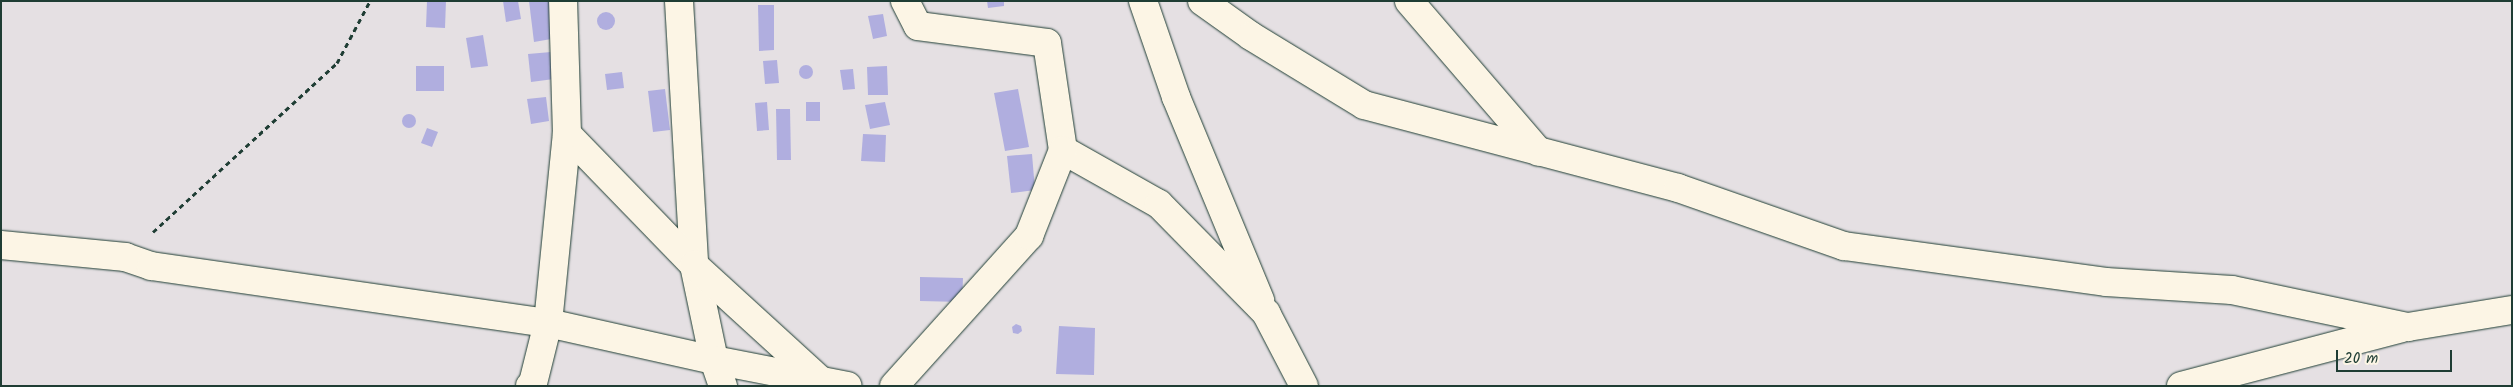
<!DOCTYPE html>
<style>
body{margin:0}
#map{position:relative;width:2513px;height:387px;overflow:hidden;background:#e5e0e3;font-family:Kalam,sans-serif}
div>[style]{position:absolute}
.building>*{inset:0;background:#b0aedf}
.round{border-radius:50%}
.path>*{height:3px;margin-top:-1.5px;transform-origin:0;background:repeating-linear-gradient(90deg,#1f3d34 0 5px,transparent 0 9px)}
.roads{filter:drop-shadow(0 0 1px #1f3d34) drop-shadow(0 0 1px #1f3d34)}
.street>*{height:28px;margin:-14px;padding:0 14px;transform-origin:14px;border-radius:14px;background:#fcf5e5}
span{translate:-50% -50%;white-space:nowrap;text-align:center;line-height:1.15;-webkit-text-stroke:4px #fcf5e5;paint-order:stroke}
.frame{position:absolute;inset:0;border:2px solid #1f3d34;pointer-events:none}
.scale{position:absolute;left:2336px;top:350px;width:116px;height:22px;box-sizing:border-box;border:2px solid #1f3d34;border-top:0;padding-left:6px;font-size:15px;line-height:18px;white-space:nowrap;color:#1f3d34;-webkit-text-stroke:4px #fcf5e5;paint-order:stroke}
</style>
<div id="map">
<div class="building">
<div style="clip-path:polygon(427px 1px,446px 1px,445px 28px,426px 27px)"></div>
<div style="clip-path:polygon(503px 1px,518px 1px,521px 19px,506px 22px)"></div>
<div style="clip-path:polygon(529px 1px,552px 1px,557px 38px,534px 42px)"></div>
<div style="clip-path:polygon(987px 1px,1004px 1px,1004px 6px,988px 8px)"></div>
<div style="clip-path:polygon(758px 5px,774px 5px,774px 50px,759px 51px)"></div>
<div class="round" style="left:597px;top:12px;width:18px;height:18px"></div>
<div style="clip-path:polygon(883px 14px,887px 36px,873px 39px,868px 16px)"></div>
<div style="clip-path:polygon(483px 35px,488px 66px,471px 68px,466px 38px)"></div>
<div style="clip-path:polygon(551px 52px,554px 79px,531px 82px,528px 54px)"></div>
<div style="clip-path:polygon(777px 60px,779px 83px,765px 84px,763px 61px)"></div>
<div class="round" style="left:799px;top:65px;width:14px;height:14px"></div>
<div style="clip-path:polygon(416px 66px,444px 66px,444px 91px,416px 91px)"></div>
<div style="clip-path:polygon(887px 66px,888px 95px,868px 95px,867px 67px)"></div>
<div style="clip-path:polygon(853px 69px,855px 89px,843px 90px,840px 70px)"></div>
<div style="clip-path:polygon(622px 72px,624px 88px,607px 90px,605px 74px)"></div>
<div style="clip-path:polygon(665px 89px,670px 130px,653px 132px,648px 91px)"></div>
<div style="clip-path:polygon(1018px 89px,1029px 147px,1005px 151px,994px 93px)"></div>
<div style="clip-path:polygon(546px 97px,549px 121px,531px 124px,527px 99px)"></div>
<div style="clip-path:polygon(767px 102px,769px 130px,757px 131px,755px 103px)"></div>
<div style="clip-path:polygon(806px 102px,820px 102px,820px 121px,806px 121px)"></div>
<div style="clip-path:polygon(885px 102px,890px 125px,870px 129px,865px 105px)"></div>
<div style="clip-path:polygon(776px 109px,790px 109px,791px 160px,777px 160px)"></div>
<div class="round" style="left:402px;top:114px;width:14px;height:14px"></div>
<div style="clip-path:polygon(427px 128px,438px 132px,432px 147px,421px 143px)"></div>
<div style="clip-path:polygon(863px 134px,886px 135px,885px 162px,861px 161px)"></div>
<div style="clip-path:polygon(1032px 154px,1035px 190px,1011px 193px,1007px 156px)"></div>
<div style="clip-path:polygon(920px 277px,963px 278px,962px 302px,920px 301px)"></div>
<div style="clip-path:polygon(1016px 324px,1021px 326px,1022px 331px,1018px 334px,1013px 333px,1012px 327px)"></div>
<div style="clip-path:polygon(1059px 326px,1095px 328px,1094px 375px,1056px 374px)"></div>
</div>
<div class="path">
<div style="left:153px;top:232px;width:250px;rotate:-42.6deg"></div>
<div style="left:337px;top:63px;width:70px;rotate:-62deg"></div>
</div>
<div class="roads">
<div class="street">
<div style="left:679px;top:1px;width:264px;rotate:86.7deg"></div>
<div style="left:694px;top:265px;width:97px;rotate:78.1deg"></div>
<div style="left:714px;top:360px;width:28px;rotate:71deg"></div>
<div style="left:905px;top:1px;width:28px;rotate:63deg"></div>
<div style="left:918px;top:26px;width:130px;rotate:7.5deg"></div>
<div style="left:1047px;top:43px;width:108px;rotate:81.5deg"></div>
<div style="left:1063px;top:150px;width:110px;rotate:29.4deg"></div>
<div style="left:1159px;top:204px;width:153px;rotate:45.5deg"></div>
<div style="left:1266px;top:313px;width:82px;rotate:62.5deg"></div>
<div style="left:1143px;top:1px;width:102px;rotate:71deg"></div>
<div style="left:1176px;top:97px;width:220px;rotate:67.5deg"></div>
<div style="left:1202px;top:1px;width:60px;rotate:35.5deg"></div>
<div style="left:1251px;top:36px;width:132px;rotate:31.4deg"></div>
<div style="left:1364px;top:105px;width:325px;rotate:14.8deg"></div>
<div style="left:1678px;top:188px;width:176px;rotate:19.3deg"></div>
<div style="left:1844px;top:246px;width:264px;rotate:7.8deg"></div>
<div style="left:2106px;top:282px;width:126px;rotate:3.6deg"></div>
<div style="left:2232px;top:290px;width:180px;rotate:11.9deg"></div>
<div style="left:2408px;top:327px;width:105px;rotate:-9.3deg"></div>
<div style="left:1409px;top:1px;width:199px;rotate:49.3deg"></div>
<div style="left:567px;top:134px;width:182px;rotate:45.9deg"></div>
<div style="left:694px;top:265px;width:173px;rotate:42.4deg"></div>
<div style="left:1px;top:245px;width:125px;rotate:5.5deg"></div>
<div style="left:125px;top:257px;width:28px;rotate:19deg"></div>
<div style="left:151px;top:266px;width:401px;rotate:8.2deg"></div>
<div style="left:548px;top:323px;width:170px;rotate:12.6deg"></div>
<div style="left:714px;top:360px;width:136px;rotate:11deg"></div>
<div style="left:530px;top:386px;width:4px;rotate:-45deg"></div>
<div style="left:533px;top:383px;width:62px;rotate:-76deg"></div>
<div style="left:548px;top:323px;width:190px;rotate:-84.3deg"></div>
<div style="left:567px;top:134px;width:133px;rotate:-91.7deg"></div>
<div style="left:894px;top:386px;width:202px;rotate:-48deg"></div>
<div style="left:1029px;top:236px;width:92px;rotate:-68.4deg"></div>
<div style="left:2181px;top:386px;width:228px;rotate:-14.7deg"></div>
</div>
</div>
<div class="frame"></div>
<div class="scale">20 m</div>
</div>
